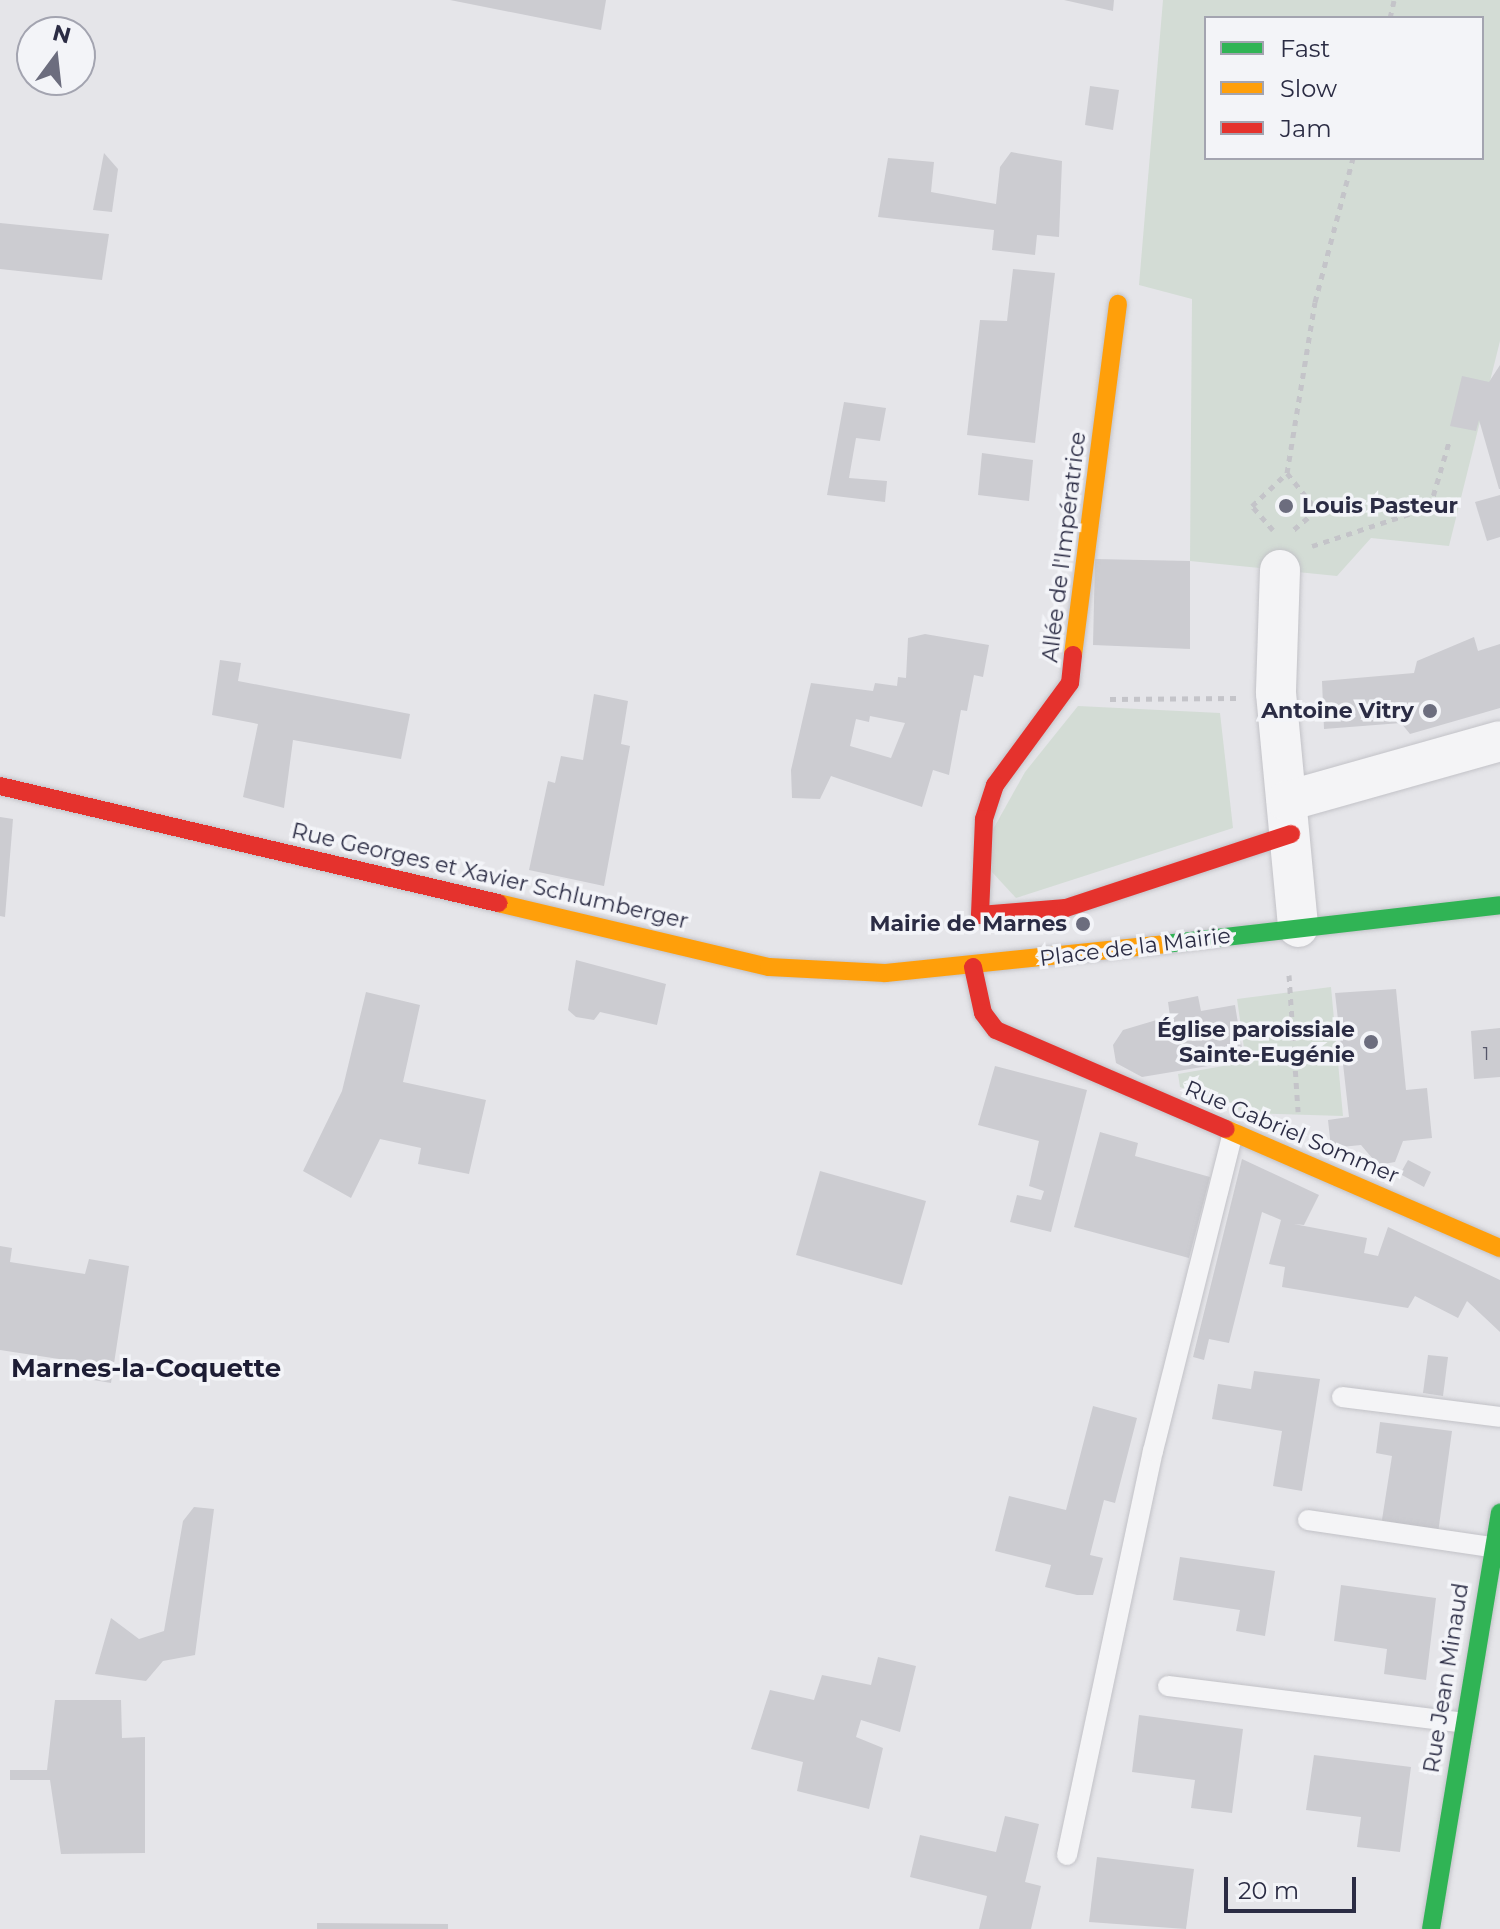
<!DOCTYPE html>
<meta charset="utf-8">
<style>
body{margin:0}
#map{position:relative;width:1500px;height:1929px;overflow:hidden;background:#e5e5e9;font-family:Montserrat,sans-serif}
div>[style]{position:absolute}
.green>*{inset:0;background:#d3dcd5}
.building>*{inset:0;background:#ccccd1}
.path>*{height:5px;margin-top:-2.5px;transform-origin:0;background:repeating-linear-gradient(90deg,#c4c4c9 0 6px,transparent 0 12px)}
.roads{filter:drop-shadow(0 0 2px #c2c2c7) drop-shadow(0 0 2px #c2c2c7)}
.lane>*{height:20px;margin:-10px;padding:0 10px;transform-origin:10px;border-radius:10px;background:#f4f4f6}
.street>*{height:40px;margin:-20px;padding:0 20px;transform-origin:20px;border-radius:20px;background:#f4f4f6}
.fast>*{height:18px;margin:-9px;padding:0 9px;transform-origin:9px;border-radius:9px;background:#30b455}
.slow>*{height:18px;margin:-9px;padding:0 9px;transform-origin:9px;border-radius:9px;background:#ff9f0a}
.jam>*{height:18px;margin:-9px;padding:0 9px;transform-origin:9px;border-radius:9px;background:#e5322d}
.dots>*{width:22px;height:22px;translate:-50% -50%;box-sizing:border-box;border:4px solid #f3f4f8;border-radius:50%}
span{translate:-50% -50%;white-space:nowrap;text-align:center;line-height:1.15;-webkit-text-stroke:7px #f3f4f8;paint-order:stroke}
.number-label{font-size:18px;color:#555669}
.number-label span{-webkit-text-stroke-width:0}
.poi-label{font-size:22px;color:#2b2c44;font-weight:700}
.left{translate:0 -50%;text-align:left}
.right{translate:-100% -50%;text-align:right}
.street-label{font-size:22px;color:#2b2c44}
.quarter-label{font-size:26px;color:#1d1d34;font-weight:700}
.legend{position:absolute;left:1204px;top:16px;width:280px;height:144px;box-sizing:border-box;background:#f3f4f8;border:2px solid #a3a4b0;margin:0;padding:10px 14px;list-style:none;font-size:24px;color:#2b2c44}
.legend li{display:flex;align-items:center;gap:16px;height:40px}
.legend b{width:40px;border:2px solid #a3a4b0}
.north{position:absolute;left:16px;top:16px;width:80px;height:80px;box-sizing:border-box;background:#f3f4f8;border:2px solid #a3a4b0;border-radius:50%;rotate:15deg;font-size:22px;font-weight:700;line-height:32px;text-align:center;color:#2b2c44}
.north::after{content:'';display:block;margin:auto;width:28px;height:36px;background:#6c6d7e;clip-path:polygon(50% 0,100% 100%,50% 72%,0 100%)}
.scale{position:absolute;left:1224px;top:1877px;width:132px;height:36px;box-sizing:border-box;border:4px solid #2b2c44;border-top:0;padding-left:10px;font-size:24px;line-height:28px;white-space:nowrap;color:#2b2c44;-webkit-text-stroke:6px #f3f4f8;paint-order:stroke}
</style>
<div id="map">
<div class="green">
<div style="clip-path:polygon(evenodd,1163px 0,1500px 0,1500px 341px,1449px 546px,1371px 538px,1337px 576px,1190px 561px,1192px 299px,1139px 285px,1163px 0,1206px 18px,1482px 18px,1482px 158px,1206px 158px,1206px 18px)"></div>
<div style="clip-path:polygon(1078px 706px,1220px 713px,1233px 828px,1016px 898px,991px 871px,991px 833px,1025px 772px)"></div>
<div style="clip-path:polygon(1331px 987px,1343px 1116px,1248px 1113px,1180px 1087px,1178px 1074px,1246px 1062px,1237px 999px)"></div>
</div>
<div class="building">
<div style="clip-path:polygon(450px 0,606px 0,601px 30px)"></div>
<div style="clip-path:polygon(1064px 0,1114px 0,1113px 11px)"></div>
<div style="clip-path:polygon(1090px 86px,1119px 90px,1113px 130px,1085px 125px)"></div>
<div style="clip-path:polygon(1011px 152px,1062px 161px,1059px 237px,1037px 235px,1035px 255px,992px 250px,994px 230px,878px 217px,888px 158px,934px 162px,931px 192px,996px 204px,1000px 167px)"></div>
<div style="clip-path:polygon(104px 153px,118px 169px,112px 212px,93px 210px)"></div>
<div style="clip-path:polygon(0 223px,109px 234px,102px 280px,0 269px)"></div>
<div style="clip-path:polygon(1013px 269px,1055px 273px,1035px 443px,967px 435px,980px 320px,1007px 321px)"></div>
<div style="clip-path:polygon(1500px 365px,1500px 489px,1499px 489px,1479px 420px,1476px 431px,1450px 426px,1462px 376px,1489px 382px)"></div>
<div style="clip-path:polygon(844px 402px,886px 408px,880px 441px,856px 438px,849px 478px,887px 481px,885px 502px,827px 495px)"></div>
<div style="clip-path:polygon(982px 453px,1033px 460px,1029px 501px,978px 495px)"></div>
<div style="clip-path:polygon(1500px 495px,1500px 537px,1487px 541px,1475px 502px)"></div>
<div style="clip-path:polygon(1095px 559px,1190px 561px,1190px 649px,1093px 645px)"></div>
<div style="clip-path:polygon(evenodd,925px 634px,989px 645px,983px 677px,974px 675px,967px 711px,961px 710px,949px 775px,933px 770px,922px 807px,831px 776px,820px 799px,792px 798px,791px 770px,811px 683px,873px 691px,875px 683px,897px 686px,898px 677px,906px 678px,908px 638px,925px 634px,870px 716px,905px 723px,891px 758px,850px 746px,856px 719px,869px 722px,870px 716px)"></div>
<div style="clip-path:polygon(1474px 637px,1478px 651px,1500px 644px,1500px 708px,1410px 734px,1401px 723px,1324px 729px,1322px 681px,1414px 673px,1417px 661px)"></div>
<div style="clip-path:polygon(220px 660px,241px 663px,238px 681px,410px 714px,401px 759px,293px 740px,284px 808px,243px 797px,258px 724px,212px 715px)"></div>
<div style="clip-path:polygon(594px 694px,628px 701px,621px 744px,630px 746px,604px 886px,529px 870px,548px 781px,555px 783px,561px 756px,583px 760px)"></div>
<div style="clip-path:polygon(0 817px,13px 819px,5px 917px,0 916px)"></div>
<div style="clip-path:polygon(576px 960px,666px 984px,657px 1025px,600px 1012px,594px 1020px,576px 1017px,568px 1010px)"></div>
<div style="clip-path:polygon(1396px 989px,1406px 1090px,1427px 1088px,1432px 1138px,1403px 1141px,1395px 1162px,1378px 1165px,1361px 1145px,1331px 1148px,1328px 1120px,1349px 1117px,1335px 993px)"></div>
<div style="clip-path:polygon(366px 992px,420px 1005px,403px 1082px,486px 1100px,469px 1174px,418px 1164px,421px 1148px,380px 1139px,351px 1198px,303px 1171px,342px 1091px)"></div>
<div style="clip-path:polygon(1198px 996px,1201px 1011px,1235px 1005px,1244px 1060px,1142px 1077px,1116px 1063px,1113px 1045px,1123px 1030px,1170px 1016px,1168px 1002px)"></div>
<div style="clip-path:polygon(1500px 1028px,1500px 1077px,1474px 1079px,1471px 1031px)"></div>
<div style="clip-path:polygon(995px 1066px,1087px 1090px,1051px 1232px,1010px 1222px,1017px 1195px,1041px 1200px,1044px 1191px,1029px 1186px,1039px 1141px,978px 1125px)"></div>
<div style="clip-path:polygon(1100px 1132px,1138px 1143px,1135px 1156px,1210px 1177px,1189px 1258px,1074px 1227px)"></div>
<div style="clip-path:polygon(1242px 1159px,1319px 1195px,1304px 1225px,1294px 1224px,1367px 1238px,1364px 1253px,1378px 1256px,1388px 1227px,1500px 1280px,1500px 1332px,1467px 1301px,1458px 1318px,1415px 1296px,1408px 1308px,1282px 1287px,1285px 1267px,1269px 1264px,1281px 1220px,1262px 1212px,1229px 1343px,1209px 1339px,1204px 1360px,1193px 1357px)"></div>
<div style="clip-path:polygon(1408px 1160px,1431px 1172px,1424px 1187px,1400px 1174px)"></div>
<div style="clip-path:polygon(820px 1171px,926px 1201px,902px 1285px,796px 1255px)"></div>
<div style="clip-path:polygon(0 1246px,12px 1248px,10px 1262px,85px 1274px,89px 1259px,129px 1266px,111px 1383px,70px 1376px,72px 1361px,0 1350px)"></div>
<div style="clip-path:polygon(1428px 1355px,1448px 1357px,1443px 1396px,1423px 1393px)"></div>
<div style="clip-path:polygon(1254px 1371px,1320px 1379px,1302px 1491px,1273px 1486px,1282px 1431px,1212px 1419px,1218px 1384px,1251px 1389px)"></div>
<div style="clip-path:polygon(1093px 1406px,1137px 1418px,1115px 1503px,1104px 1500px,1090px 1555px,1103px 1558px,1093px 1595px,1077px 1595px,1045px 1587px,1051px 1565px,995px 1551px,1009px 1496px,1066px 1510px)"></div>
<div style="clip-path:polygon(1380px 1422px,1452px 1431px,1438px 1533px,1381px 1526px,1392px 1456px,1376px 1453px)"></div>
<div style="clip-path:polygon(194px 1507px,214px 1509px,195px 1655px,163px 1661px,146px 1681px,95px 1674px,111px 1618px,139px 1639px,164px 1631px,183px 1521px)"></div>
<div style="clip-path:polygon(1180px 1557px,1275px 1571px,1265px 1636px,1236px 1631px,1240px 1610px,1173px 1600px)"></div>
<div style="clip-path:polygon(1341px 1585px,1436px 1598px,1426px 1680px,1384px 1674px,1387px 1649px,1334px 1641px)"></div>
<div style="clip-path:polygon(878px 1657px,916px 1666px,900px 1732px,861px 1720px,856px 1737px,883px 1748px,869px 1809px,797px 1791px,803px 1762px,751px 1749px,770px 1690px,814px 1700px,822px 1675px,871px 1685px)"></div>
<div style="clip-path:polygon(55px 1700px,121px 1700px,122px 1738px,145px 1737px,145px 1853px,61px 1854px,50px 1780px,10px 1780px,10px 1770px,47px 1770px)"></div>
<div style="clip-path:polygon(1139px 1715px,1243px 1729px,1232px 1813px,1191px 1808px,1195px 1780px,1132px 1772px)"></div>
<div style="clip-path:polygon(1314px 1755px,1411px 1767px,1400px 1852px,1357px 1847px,1361px 1817px,1306px 1810px)"></div>
<div style="clip-path:polygon(1005px 1816px,1039px 1824px,1025px 1882px,1041px 1886px,1031px 1929px,979px 1929px,987px 1896px,910px 1877px,920px 1835px,996px 1852px)"></div>
<div style="clip-path:polygon(1097px 1857px,1194px 1869px,1186px 1929px,1089px 1922px)"></div>
<div style="clip-path:polygon(317px 1923px,448px 1924px,448px 1929px,317px 1929px)"></div>
</div>
<div class="path">
<div style="left:1390px;top:18px;width:18px;rotate:-77deg"></div>
<div style="left:1287px;top:473px;width:48px;rotate:51deg"></div>
<div style="left:1317px;top:510px;width:33px;rotate:140deg"></div>
<div style="left:1273px;top:530px;width:32px;rotate:-131deg"></div>
<div style="left:1252px;top:506px;width:48px;rotate:-43.3deg"></div>
<div style="left:1287px;top:473px;width:173px;rotate:-80.7deg"></div>
<div style="left:1315px;top:302px;width:149px;rotate:-75.2deg"></div>
<div style="left:1312px;top:546px;width:124px;rotate:-18.3deg"></div>
<div style="left:1430px;top:507px;width:68px;rotate:-73.7deg"></div>
<div style="left:1110px;top:699px;width:126px;rotate:-0.5deg"></div>
<div style="left:1289px;top:975px;width:137px;rotate:86.2deg"></div>
</div>
<div class="roads">
<div class="lane">
<div style="left:1342px;top:1397px;width:159px;rotate:7.2deg"></div>
<div style="left:1308px;top:1520px;width:185px;rotate:8.4deg"></div>
<div style="left:1168px;top:1686px;width:297px;rotate:7.1deg"></div>
<div style="left:1067px;top:1855px;width:413px;rotate:-78deg"></div>
<div style="left:1153px;top:1451px;width:328px;rotate:-75.9deg"></div>
</div>
<div class="street">
<div style="left:1280px;top:570px;width:123px;rotate:91.9deg"></div>
<div style="left:1276px;top:693px;width:235px;rotate:84.6deg"></div>
<div style="left:1287px;top:801px;width:221px;rotate:-15.7deg"></div>
</div>
<div class="fast">
<div style="left:1165px;top:944px;width:337px;rotate:-6.6deg"></div>
<div style="left:1431px;top:1929px;width:422px;rotate:-80.6deg"></div>
</div>
<div class="slow">
<div style="left:1073px;top:655px;width:354px;rotate:-82.7deg"></div>
<div style="left:498px;top:903px;width:278px;rotate:13.3deg"></div>
<div style="left:769px;top:967px;width:116px;rotate:3deg"></div>
<div style="left:885px;top:973px;width:281px;rotate:-5.9deg"></div>
<div style="left:1226px;top:1129px;width:299px;rotate:23.5deg"></div>
</div>
<div class="jam">
<div style="left:1073px;top:655px;width:28px;rotate:96deg"></div>
<div style="left:1070px;top:683px;width:127px;rotate:126.3deg"></div>
<div style="left:995px;top:785px;width:36px;rotate:108deg"></div>
<div style="left:984px;top:819px;width:96px;rotate:92.4deg"></div>
<div style="left:980px;top:915px;width:86px;rotate:-4.7deg"></div>
<div style="left:1066px;top:908px;width:237px;rotate:-18.2deg"></div>
<div style="left:0;top:786px;width:512px;rotate:13.22deg"></div>
<div style="left:973px;top:967px;width:47px;rotate:77.7deg"></div>
<div style="left:983px;top:1013px;width:21px;rotate:53deg"></div>
<div style="left:996px;top:1030px;width:250px;rotate:23.3deg"></div>
</div>
</div>
<div class="dots">
<div style="left:1286px;top:506px;background:#6c6d7e"></div>
<div style="left:1430px;top:711px;background:#6c6d7e"></div>
<div style="left:1083px;top:924px;background:#6c6d7e"></div>
<div style="left:1371px;top:1042px;background:#6c6d7e"></div>
</div>
<div class="number-label">
<span style="left:1486px;top:1054px">1</span>
</div>
<div class="poi-label">
<span class="left" style="left:1302px;top:506px">Louis Pasteur</span>
<span class="right" style="left:1414px;top:711px">Antoine Vitry</span>
<span class="right" style="left:1067px;top:924px">Mairie de Marnes</span>
<span class="right" style="left:1355px;top:1042px">Église paroissiale<br>Sainte-Eugénie</span>
</div>
<div class="street-label">
<span style="left:1064px;top:547px;rotate:-83deg">Allée de l'Impératrice</span>
<span style="left:490px;top:876px;rotate:13deg">Rue Georges et Xavier Schlumberger</span>
<span style="left:1135px;top:947px;rotate:-7deg">Place de la Mairie</span>
<span style="left:1292px;top:1132px;rotate:23deg">Rue Gabriel Sommer</span>
<span style="left:1446px;top:1678px;rotate:-81deg">Rue Jean Minaud</span>
</div>
<div class="quarter-label">
<span style="left:146px;top:1369px">Marnes-la-Coquette</span>
</div>
<ul class="legend">
<li><b style="height:10px;background:#30b455"></b>Fast</li>
<li><b style="height:10px;background:#ff9f0a"></b>Slow</li>
<li><b style="height:10px;background:#e5322d"></b>Jam</li>
</ul>
<div class="north">N</div>
<div class="scale">20 m</div>
</div>
